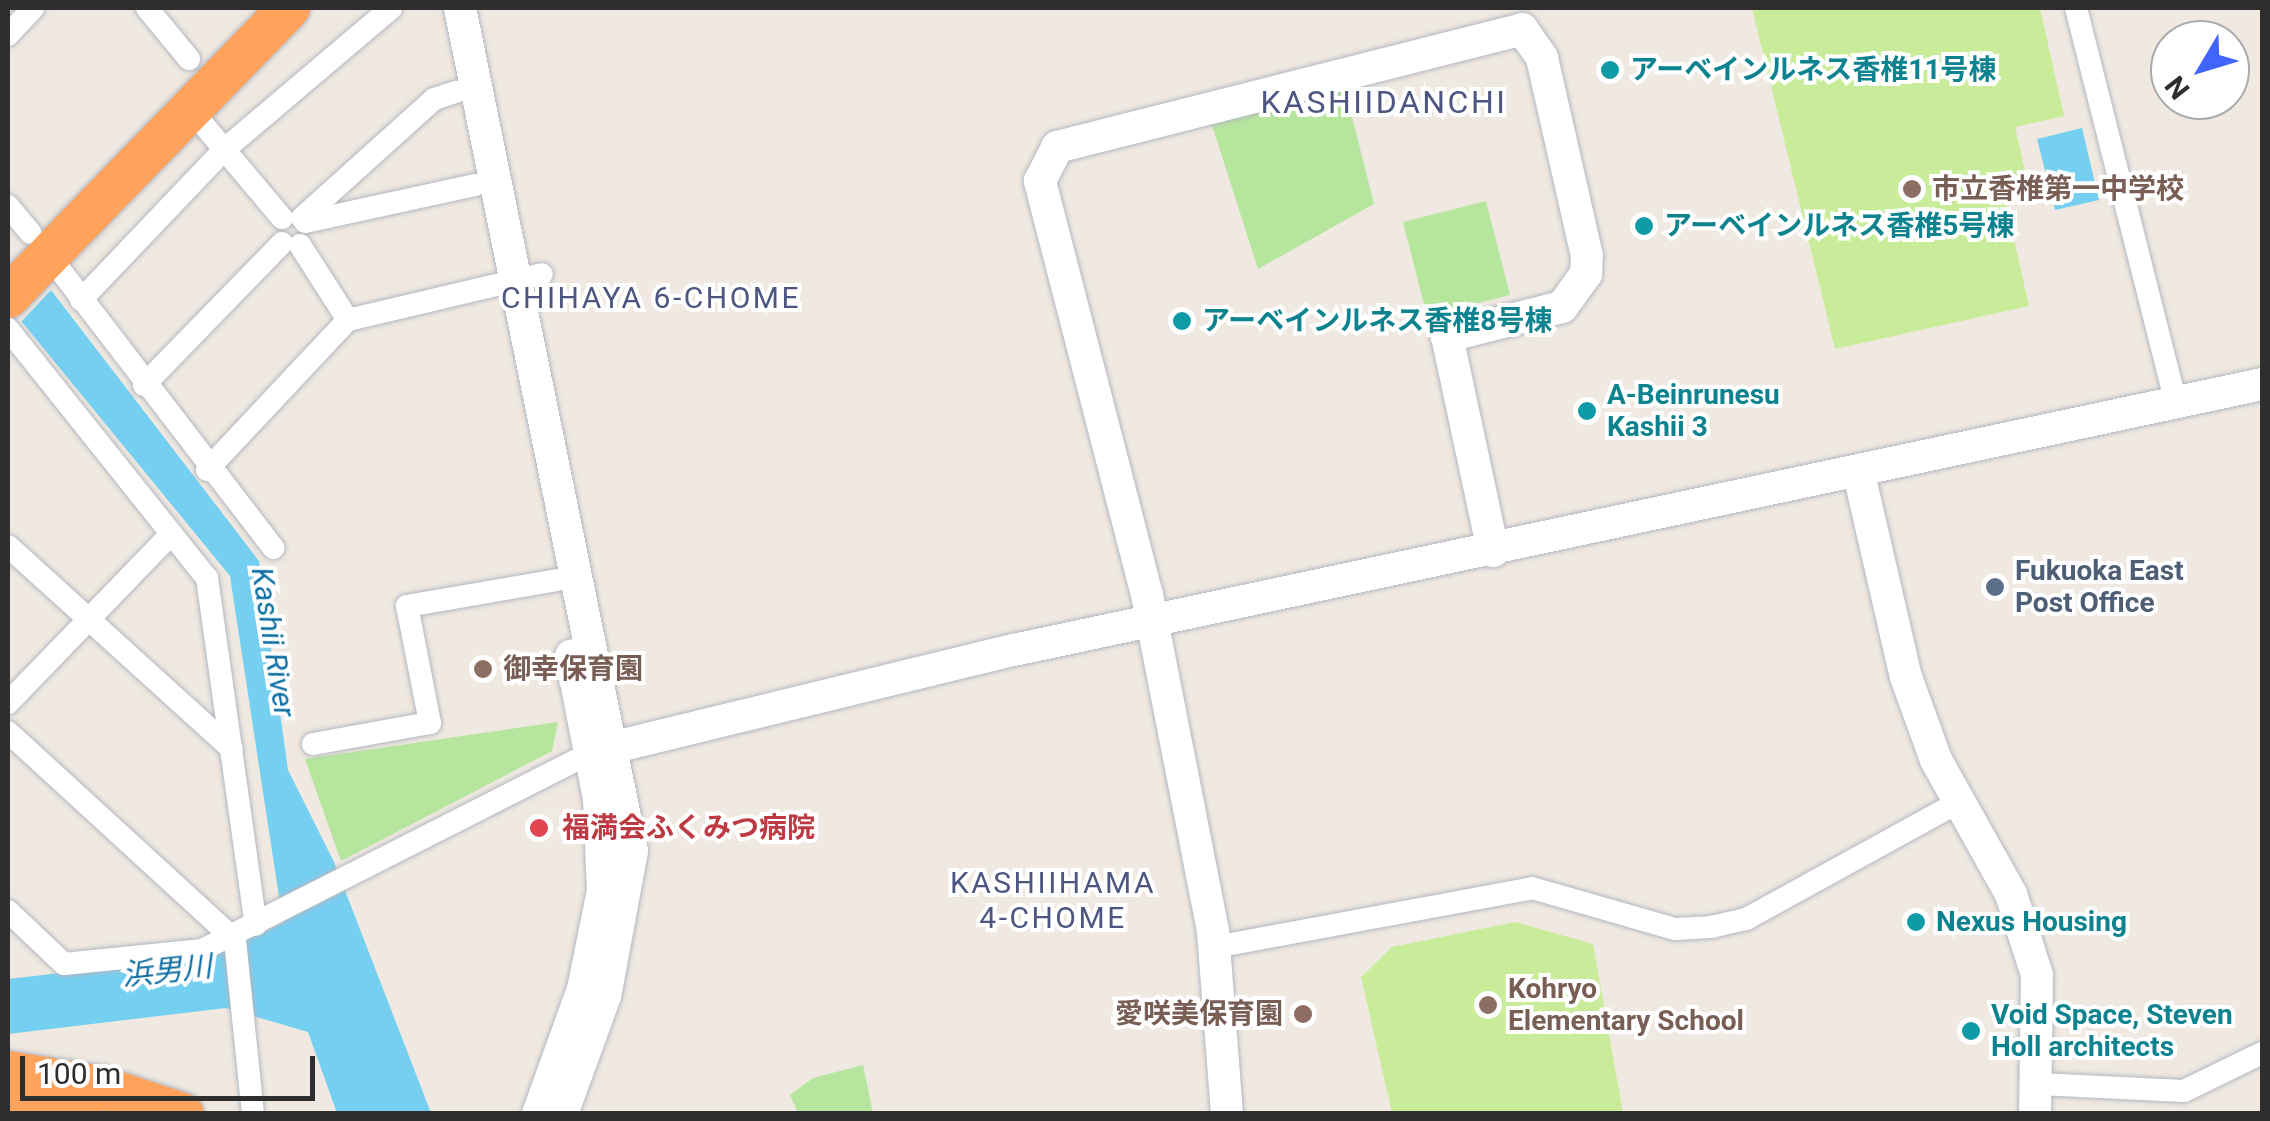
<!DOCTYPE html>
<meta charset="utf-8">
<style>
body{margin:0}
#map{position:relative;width:2270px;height:1121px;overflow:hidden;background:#efe9e1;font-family:Roboto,"Noto Sans JP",sans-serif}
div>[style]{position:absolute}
.green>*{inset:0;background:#b6e59e}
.pitch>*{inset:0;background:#c9ec9a}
.water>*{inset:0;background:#75cff0}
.pier>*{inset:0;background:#efe9e1}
.roads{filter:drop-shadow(0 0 2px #b4b7c1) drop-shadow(0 0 2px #b4b7c1)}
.street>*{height:22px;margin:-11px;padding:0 11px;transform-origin:11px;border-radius:11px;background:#fff}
.secondary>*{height:32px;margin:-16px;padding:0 16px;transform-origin:16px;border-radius:16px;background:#fff}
.highway>*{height:42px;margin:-21px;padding:0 21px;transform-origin:21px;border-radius:21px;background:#ffa35c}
.dots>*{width:28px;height:28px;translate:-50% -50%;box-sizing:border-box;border:5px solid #fff;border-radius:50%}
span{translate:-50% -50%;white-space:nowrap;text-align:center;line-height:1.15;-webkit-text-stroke:8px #fff;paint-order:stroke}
.culture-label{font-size:28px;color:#0d838f;font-weight:700}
.left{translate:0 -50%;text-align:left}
.education-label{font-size:28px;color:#785e54;font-weight:700}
.right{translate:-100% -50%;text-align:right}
.service-label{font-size:28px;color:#4e5e75;font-weight:700}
.health-label{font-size:28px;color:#be3a42;font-weight:700}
.neighbourhood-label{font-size:30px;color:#4d5680;letter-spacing:2.5px}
.water-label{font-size:30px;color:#0d6fa3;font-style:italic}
.quarter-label{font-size:32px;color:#4d5680;letter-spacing:2.5px}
.frame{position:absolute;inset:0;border:10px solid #2e2e2e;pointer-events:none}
.north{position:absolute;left:2150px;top:20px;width:100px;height:100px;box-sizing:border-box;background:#fff;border:2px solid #ababab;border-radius:50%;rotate:232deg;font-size:28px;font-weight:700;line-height:40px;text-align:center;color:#2e2e2e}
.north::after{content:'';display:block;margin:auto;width:35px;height:45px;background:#4264fb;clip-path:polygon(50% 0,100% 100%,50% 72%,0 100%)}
.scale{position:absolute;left:20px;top:1056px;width:295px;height:45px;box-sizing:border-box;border:5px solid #2e2e2e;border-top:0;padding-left:12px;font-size:30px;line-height:35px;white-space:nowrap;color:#2e2e2e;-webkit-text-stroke:8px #fff;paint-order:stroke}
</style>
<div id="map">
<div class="green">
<div style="clip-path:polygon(1329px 86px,1346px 93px,1374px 204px,1258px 269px,1211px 122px)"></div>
<div style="clip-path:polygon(1486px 201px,1510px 295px,1427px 316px,1403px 222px)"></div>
<div style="clip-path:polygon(558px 722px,552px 751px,341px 861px,305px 759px)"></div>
<div style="clip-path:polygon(863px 1065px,873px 1113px,798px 1113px,790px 1095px,813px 1078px)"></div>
</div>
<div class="pitch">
<div style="clip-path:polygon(1752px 8px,2040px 8px,2064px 116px,2015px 127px,2028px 184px,2003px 190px,2029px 306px,1835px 349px)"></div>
<div style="clip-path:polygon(1515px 922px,1593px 944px,1623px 1113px,1392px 1113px,1361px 977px,1392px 947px)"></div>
</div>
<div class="water">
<div style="clip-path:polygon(2082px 128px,2099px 200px,2055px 210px,2037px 139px)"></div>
<div style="clip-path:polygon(8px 234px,259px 561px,288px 770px,334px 862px,431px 1113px,337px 1113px,308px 1032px,226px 1008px,8px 1034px,8px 979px,210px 956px,283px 923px,230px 576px,8px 305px)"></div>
</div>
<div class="pier">
<div style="clip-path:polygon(8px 234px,52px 289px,21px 322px,8px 305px)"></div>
</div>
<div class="roads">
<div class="street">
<div style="left:147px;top:8px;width:66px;rotate:50.5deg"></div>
<div style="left:2076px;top:8px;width:408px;rotate:75.8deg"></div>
<div style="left:8px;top:35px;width:37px;rotate:-47deg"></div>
<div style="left:186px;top:104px;width:149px;rotate:49.9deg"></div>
<div style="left:8px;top:206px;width:35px;rotate:50deg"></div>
<div style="left:302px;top:218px;width:178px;rotate:-42deg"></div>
<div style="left:434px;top:99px;width:23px;rotate:-18deg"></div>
<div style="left:305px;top:222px;width:174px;rotate:-12.3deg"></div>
<div style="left:300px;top:245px;width:89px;rotate:57.4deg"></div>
<div style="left:47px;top:253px;width:372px;rotate:52.5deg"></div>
<div style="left:81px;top:300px;width:209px;rotate:-46.4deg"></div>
<div style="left:225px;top:149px;width:218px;rotate:-40.3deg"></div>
<div style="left:8px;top:329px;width:319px;rotate:51.4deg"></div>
<div style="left:207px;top:578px;width:350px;rotate:82deg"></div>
<div style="left:144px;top:385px;width:198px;rotate:-45.8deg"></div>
<div style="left:207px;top:470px;width:206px;rotate:-46.8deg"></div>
<div style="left:348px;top:320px;width:199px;rotate:-13.3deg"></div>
<div style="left:8px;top:546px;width:302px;rotate:42.2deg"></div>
<div style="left:8px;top:703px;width:235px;rotate:-46deg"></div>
<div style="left:8px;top:732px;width:308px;rotate:42.5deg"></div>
<div style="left:313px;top:744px;width:119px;rotate:-10.2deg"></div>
<div style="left:430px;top:723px;width:119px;rotate:-101.1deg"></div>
<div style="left:407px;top:606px;width:152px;rotate:-9.8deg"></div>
<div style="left:8px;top:911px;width:77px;rotate:43.4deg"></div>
<div style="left:64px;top:964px;width:139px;rotate:-5.8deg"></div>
<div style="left:202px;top:950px;width:435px;rotate:-26.9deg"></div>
<div style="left:235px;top:940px;width:175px;rotate:84.1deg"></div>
<div style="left:1215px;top:947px;width:322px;rotate:-10.5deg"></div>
<div style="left:1532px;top:888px;width:149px;rotate:16deg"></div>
<div style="left:1675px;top:929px;width:36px;rotate:-3deg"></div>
<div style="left:1711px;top:927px;width:36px;rotate:-13deg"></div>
<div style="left:1746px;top:919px;width:243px;rotate:-28.8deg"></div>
<div style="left:2039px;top:1084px;width:145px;rotate:2.8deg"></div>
<div style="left:2184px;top:1091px;width:87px;rotate:-26deg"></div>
</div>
<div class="secondary">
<div style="left:460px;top:8px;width:860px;rotate:78.47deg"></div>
<div style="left:632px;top:851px;width:147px;rotate:100.5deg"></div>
<div style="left:605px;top:996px;width:126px;rotate:110deg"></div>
<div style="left:1859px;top:474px;width:208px;rotate:77deg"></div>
<div style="left:1906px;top:677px;width:88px;rotate:70.1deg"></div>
<div style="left:1936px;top:760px;width:154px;rotate:60.8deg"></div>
<div style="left:2011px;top:894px;width:85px;rotate:72.2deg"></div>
<div style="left:2037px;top:975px;width:139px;rotate:90.8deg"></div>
<div style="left:590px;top:753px;width:436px;rotate:-13.7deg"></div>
<div style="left:1014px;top:650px;width:1276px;rotate:-12.03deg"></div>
<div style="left:538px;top:1114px;width:133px;rotate:-70.2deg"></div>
<div style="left:583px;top:989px;width:100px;rotate:-78.5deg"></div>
<div style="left:603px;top:891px;width:92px;rotate:-92.5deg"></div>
<div style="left:599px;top:799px;width:146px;rotate:-101.1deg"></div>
<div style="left:1227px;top:1114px;width:184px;rotate:-94.4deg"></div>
<div style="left:1213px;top:931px;width:342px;rotate:-101.1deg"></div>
<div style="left:1147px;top:595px;width:428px;rotate:-104.5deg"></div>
<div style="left:1040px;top:181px;width:38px;rotate:-63deg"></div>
<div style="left:1057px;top:147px;width:480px;rotate:-14.2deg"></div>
<div style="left:1522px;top:29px;width:35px;rotate:55deg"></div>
<div style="left:1542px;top:58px;width:203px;rotate:77.2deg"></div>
<div style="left:1587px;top:256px;width:18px;rotate:93deg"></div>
<div style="left:1586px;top:274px;width:41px;rotate:126deg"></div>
<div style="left:1562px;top:307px;width:119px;rotate:165.8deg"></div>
<div style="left:1447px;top:336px;width:220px;rotate:77.9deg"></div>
</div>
<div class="highway">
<div style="left:8px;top:297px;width:403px;rotate:-45.8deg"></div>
<div style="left:8px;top:1072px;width:94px;rotate:9.2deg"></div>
<div style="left:101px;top:1087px;width:86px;rotate:18.2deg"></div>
<div style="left:8px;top:1103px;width:75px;rotate:8.5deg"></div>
</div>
</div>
<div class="dots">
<div style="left:1610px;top:70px;background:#0f9aa8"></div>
<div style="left:1912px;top:189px;background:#8d6e63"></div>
<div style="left:1644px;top:226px;background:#0f9aa8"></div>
<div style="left:1182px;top:321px;background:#0f9aa8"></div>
<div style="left:1587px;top:411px;background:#0f9aa8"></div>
<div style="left:1995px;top:587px;background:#5c6f8a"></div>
<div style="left:483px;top:669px;background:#8d6e63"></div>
<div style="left:539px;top:828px;background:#e0444e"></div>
<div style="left:1916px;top:922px;background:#0f9aa8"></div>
<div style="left:1488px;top:1005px;background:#8d6e63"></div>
<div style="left:1303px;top:1014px;background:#8d6e63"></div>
<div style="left:1971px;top:1031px;background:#0f9aa8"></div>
</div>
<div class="culture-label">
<span class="left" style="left:1630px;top:70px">アーベインルネス香椎11号棟</span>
<span class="left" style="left:1664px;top:226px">アーベインルネス香椎5号棟</span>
<span class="left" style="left:1202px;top:321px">アーベインルネス香椎8号棟</span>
<span class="left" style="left:1607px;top:411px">A-Beinrunesu<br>Kashii 3</span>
<span class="left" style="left:1936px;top:922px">Nexus Housing</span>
<span class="left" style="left:1991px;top:1031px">Void Space, Steven<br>Holl architects</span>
</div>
<div class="education-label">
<span class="left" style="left:1932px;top:189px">市立香椎第一中学校</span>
<span class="left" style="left:503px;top:669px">御幸保育園</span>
<span class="left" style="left:1508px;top:1005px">Kohryo<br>Elementary School</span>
<span class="right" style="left:1283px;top:1014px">愛咲美保育園</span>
</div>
<div class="service-label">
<span class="left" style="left:2015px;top:587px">Fukuoka East<br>Post Office</span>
</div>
<div class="health-label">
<span class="left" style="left:562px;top:828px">福満会ふくみつ病院</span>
</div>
<div class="neighbourhood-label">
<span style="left:651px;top:298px">CHIHAYA 6-CHOME</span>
<span style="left:1053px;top:900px">KASHIIHAMA<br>4-CHOME</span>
</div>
<div class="water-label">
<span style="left:273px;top:642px;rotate:81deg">Kashii River</span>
<span style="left:167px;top:971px;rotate:-6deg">浜男川</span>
</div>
<div class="quarter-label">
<span style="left:1384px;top:102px">KASHIIDANCHI</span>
</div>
<div class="frame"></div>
<div class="north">N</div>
<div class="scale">100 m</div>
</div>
